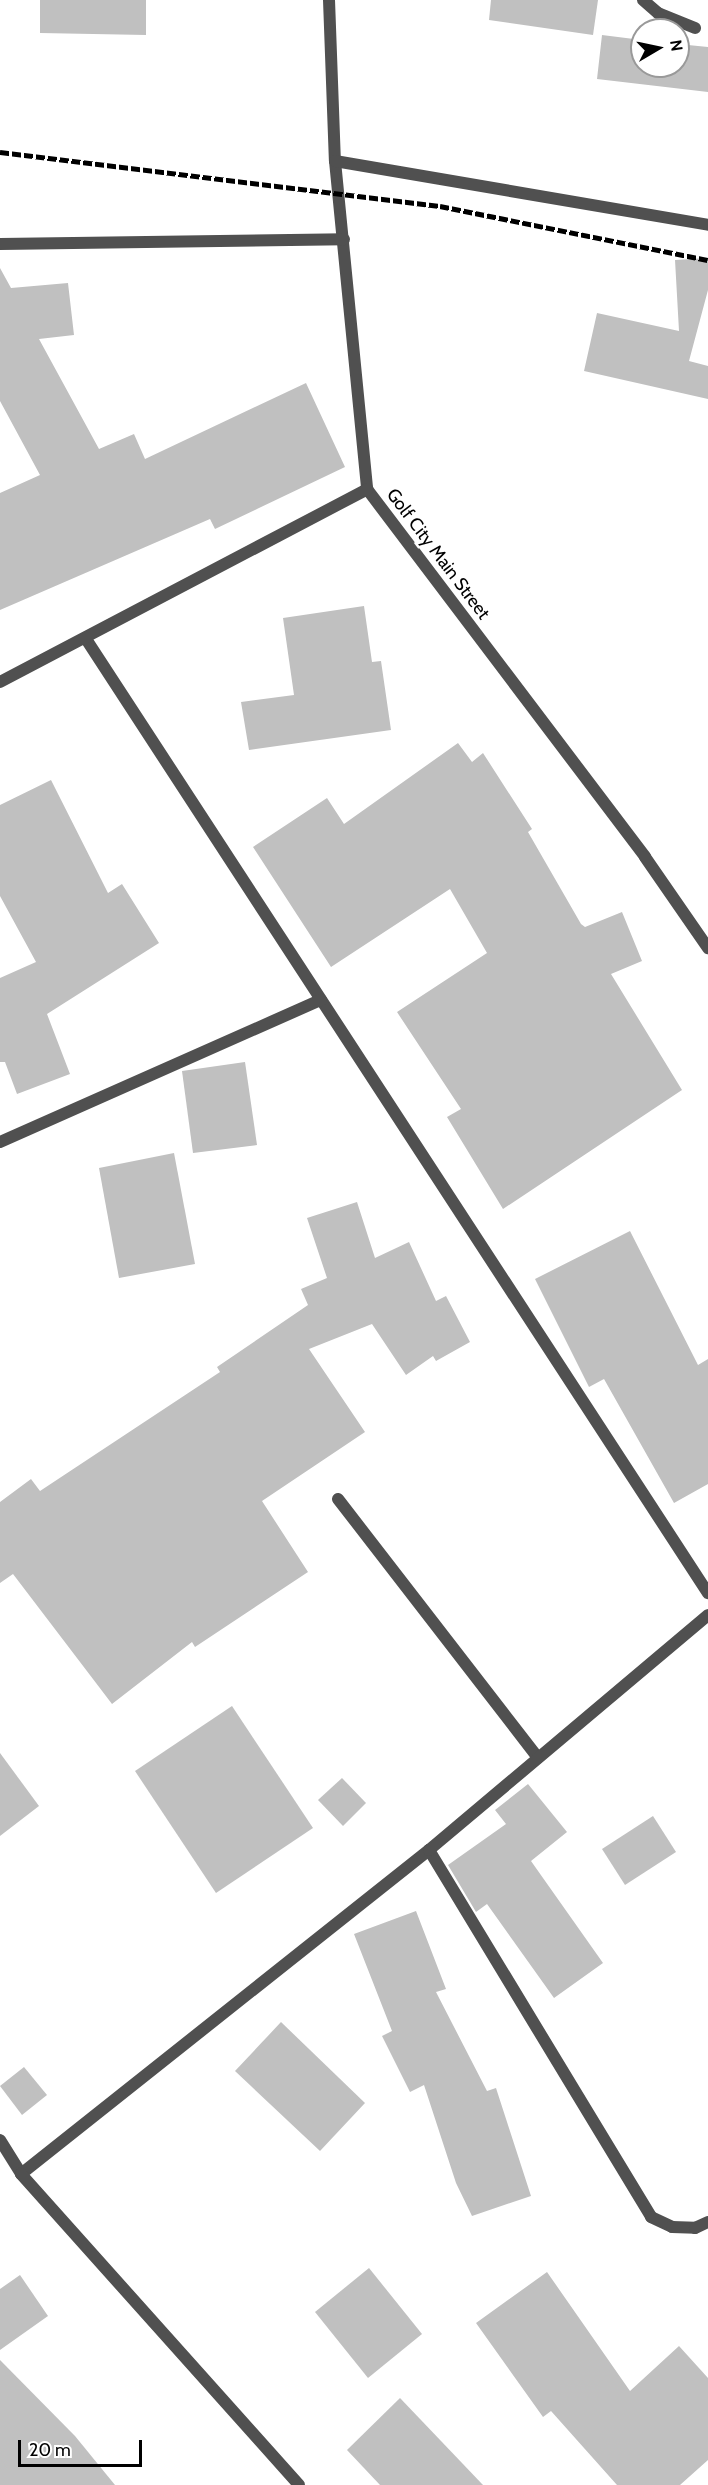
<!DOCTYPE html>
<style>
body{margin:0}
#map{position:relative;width:708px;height:2485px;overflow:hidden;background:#fff;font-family:Cabin,sans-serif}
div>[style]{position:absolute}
.building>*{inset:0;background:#c0c0c0}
.lane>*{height:12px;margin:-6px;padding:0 6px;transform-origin:6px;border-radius:6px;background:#505050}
.street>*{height:12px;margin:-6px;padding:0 6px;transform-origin:6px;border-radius:6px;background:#505050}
.rail>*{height:4.5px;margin-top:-2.25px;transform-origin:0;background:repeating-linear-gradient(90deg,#000 0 9px,transparent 0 12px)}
span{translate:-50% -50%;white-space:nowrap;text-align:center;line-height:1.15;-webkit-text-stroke:5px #fff;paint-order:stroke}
.street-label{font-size:18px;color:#000}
.north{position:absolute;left:630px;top:18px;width:60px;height:60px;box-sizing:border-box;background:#fff;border:2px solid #999;border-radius:50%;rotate:81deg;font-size:16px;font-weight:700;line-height:24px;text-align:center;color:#000}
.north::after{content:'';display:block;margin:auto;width:21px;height:27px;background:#000;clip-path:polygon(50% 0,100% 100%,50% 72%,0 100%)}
.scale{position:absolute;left:18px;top:2440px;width:124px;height:27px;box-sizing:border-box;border:3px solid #000;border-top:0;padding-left:8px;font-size:18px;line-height:21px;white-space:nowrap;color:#000;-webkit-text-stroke:4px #fff;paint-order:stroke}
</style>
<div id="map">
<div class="building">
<div style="clip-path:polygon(40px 0,146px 0,146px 35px,40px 33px)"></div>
<div style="clip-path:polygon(491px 0,598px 0,593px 35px,489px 20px)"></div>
<div style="clip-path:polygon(602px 35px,642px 40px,642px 66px,678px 66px,678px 44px,708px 47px,708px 92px,597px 79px)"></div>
<div style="clip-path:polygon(708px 258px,708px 290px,689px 361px,708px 366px,708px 399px,584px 371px,597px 313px,679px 331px,675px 260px)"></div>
<div style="clip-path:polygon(0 268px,11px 288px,68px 283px,74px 335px,39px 339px,99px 449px,134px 434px,145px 459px,306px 383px,345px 467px,215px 529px,210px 519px,0 610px,0 493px,40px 475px,0 401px)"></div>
<div style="clip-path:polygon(364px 606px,372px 662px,381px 661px,391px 730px,249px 750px,241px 702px,294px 695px,283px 618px)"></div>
<div style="clip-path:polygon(458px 743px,472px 762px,483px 753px,532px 829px,528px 832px,581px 924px,585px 927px,622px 912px,642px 961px,611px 974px,682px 1090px,503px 1209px,447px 1117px,461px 1109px,397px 1012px,487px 953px,450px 889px,331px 967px,253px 847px,327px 798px,344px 824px)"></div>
<div style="clip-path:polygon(51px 780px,108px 893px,122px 884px,159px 943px,47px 1014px,70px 1074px,17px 1094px,5px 1062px,0 1062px,0 978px,36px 962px,0 896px,0 805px)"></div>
<div style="clip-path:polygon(245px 1062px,257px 1145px,193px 1153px,182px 1071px)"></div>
<div style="clip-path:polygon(174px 1153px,195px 1264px,119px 1278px,99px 1168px)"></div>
<div style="clip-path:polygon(357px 1202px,375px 1258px,409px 1242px,436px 1301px,446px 1296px,470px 1342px,436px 1361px,433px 1356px,406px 1375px,372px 1324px,309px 1349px,365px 1432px,262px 1501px,308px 1572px,195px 1647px,192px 1642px,112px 1704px,13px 1574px,0 1583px,0 1502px,31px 1479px,40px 1491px,220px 1372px,217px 1367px,308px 1305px,301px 1289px,327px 1278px,307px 1218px)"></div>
<div style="clip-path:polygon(630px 1231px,698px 1365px,708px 1359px,708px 1484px,674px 1503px,604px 1379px,589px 1387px,535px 1279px)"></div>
<div style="clip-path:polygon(232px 1706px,313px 1828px,216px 1893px,135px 1771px)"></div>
<div style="clip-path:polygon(0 1753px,39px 1806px,0 1836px)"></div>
<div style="clip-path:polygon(342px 1778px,366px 1803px,343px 1826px,318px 1800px)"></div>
<div style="clip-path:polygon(528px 1784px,567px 1832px,531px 1861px,603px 1963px,554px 1998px,487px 1904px,476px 1912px,448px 1865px,506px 1824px,495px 1810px)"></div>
<div style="clip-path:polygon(653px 1816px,676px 1852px,625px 1885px,602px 1849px)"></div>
<div style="clip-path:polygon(416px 1911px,446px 1989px,436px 1992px,487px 2091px,496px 2088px,531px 2196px,472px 2216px,456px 2183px,424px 2085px,410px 2092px,382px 2036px,392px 2031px,354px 1934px)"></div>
<div style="clip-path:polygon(281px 2022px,365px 2103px,320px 2151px,235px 2071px)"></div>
<div style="clip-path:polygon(24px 2067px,47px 2095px,22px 2115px,0 2086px)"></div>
<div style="clip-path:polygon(369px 2268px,422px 2334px,368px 2378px,315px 2312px)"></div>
<div style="clip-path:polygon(547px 2272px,630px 2391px,679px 2346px,708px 2378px,708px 2460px,680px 2485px,617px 2485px,551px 2411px,543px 2417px,476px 2323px)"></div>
<div style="clip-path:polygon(20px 2275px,48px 2316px,0 2350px,0 2289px)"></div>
<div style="clip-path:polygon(0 2360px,75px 2436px,115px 2485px,0 2485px)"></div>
<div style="clip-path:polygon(400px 2398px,483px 2485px,380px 2485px,347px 2450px)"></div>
</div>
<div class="lane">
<div style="left:643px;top:0;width:20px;rotate:41deg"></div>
<div style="left:658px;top:13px;width:40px;rotate:22deg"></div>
<div style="left:338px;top:1499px;width:327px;rotate:52.3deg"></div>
</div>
<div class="street">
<div style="left:329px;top:0;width:161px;rotate:87.9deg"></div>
<div style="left:335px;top:161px;width:330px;rotate:84.4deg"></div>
<div style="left:367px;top:489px;width:461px;rotate:52.9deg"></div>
<div style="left:645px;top:857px;width:111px;rotate:55.3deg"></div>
<div style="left:335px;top:161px;width:378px;rotate:9.7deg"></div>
<div style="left:0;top:244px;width:344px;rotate:-0.8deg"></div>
<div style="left:86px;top:639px;width:1139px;rotate:56.9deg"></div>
<div style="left:0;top:682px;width:415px;rotate:-27.7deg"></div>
<div style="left:0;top:1142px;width:351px;rotate:-23.9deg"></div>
<div style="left:429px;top:1850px;width:429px;rotate:58.8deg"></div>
<div style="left:651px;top:2217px;width:23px;rotate:25deg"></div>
<div style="left:672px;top:2227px;width:23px;rotate:2deg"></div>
<div style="left:695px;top:2228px;width:14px;rotate:-25deg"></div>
<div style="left:0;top:2140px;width:40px;rotate:58deg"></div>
<div style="left:21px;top:2174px;width:521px;rotate:-38.45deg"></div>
<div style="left:429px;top:1850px;width:365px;rotate:-40.1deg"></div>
<div style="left:21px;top:2174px;width:417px;rotate:48.2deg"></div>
</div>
<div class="rail">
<div style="left:0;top:152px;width:443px;rotate:7deg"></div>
<div style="left:440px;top:206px;width:273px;rotate:11.4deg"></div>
</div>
<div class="street-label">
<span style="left:438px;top:554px;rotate:53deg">Golf City Main Street</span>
</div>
<div class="north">N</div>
<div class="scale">20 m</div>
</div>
